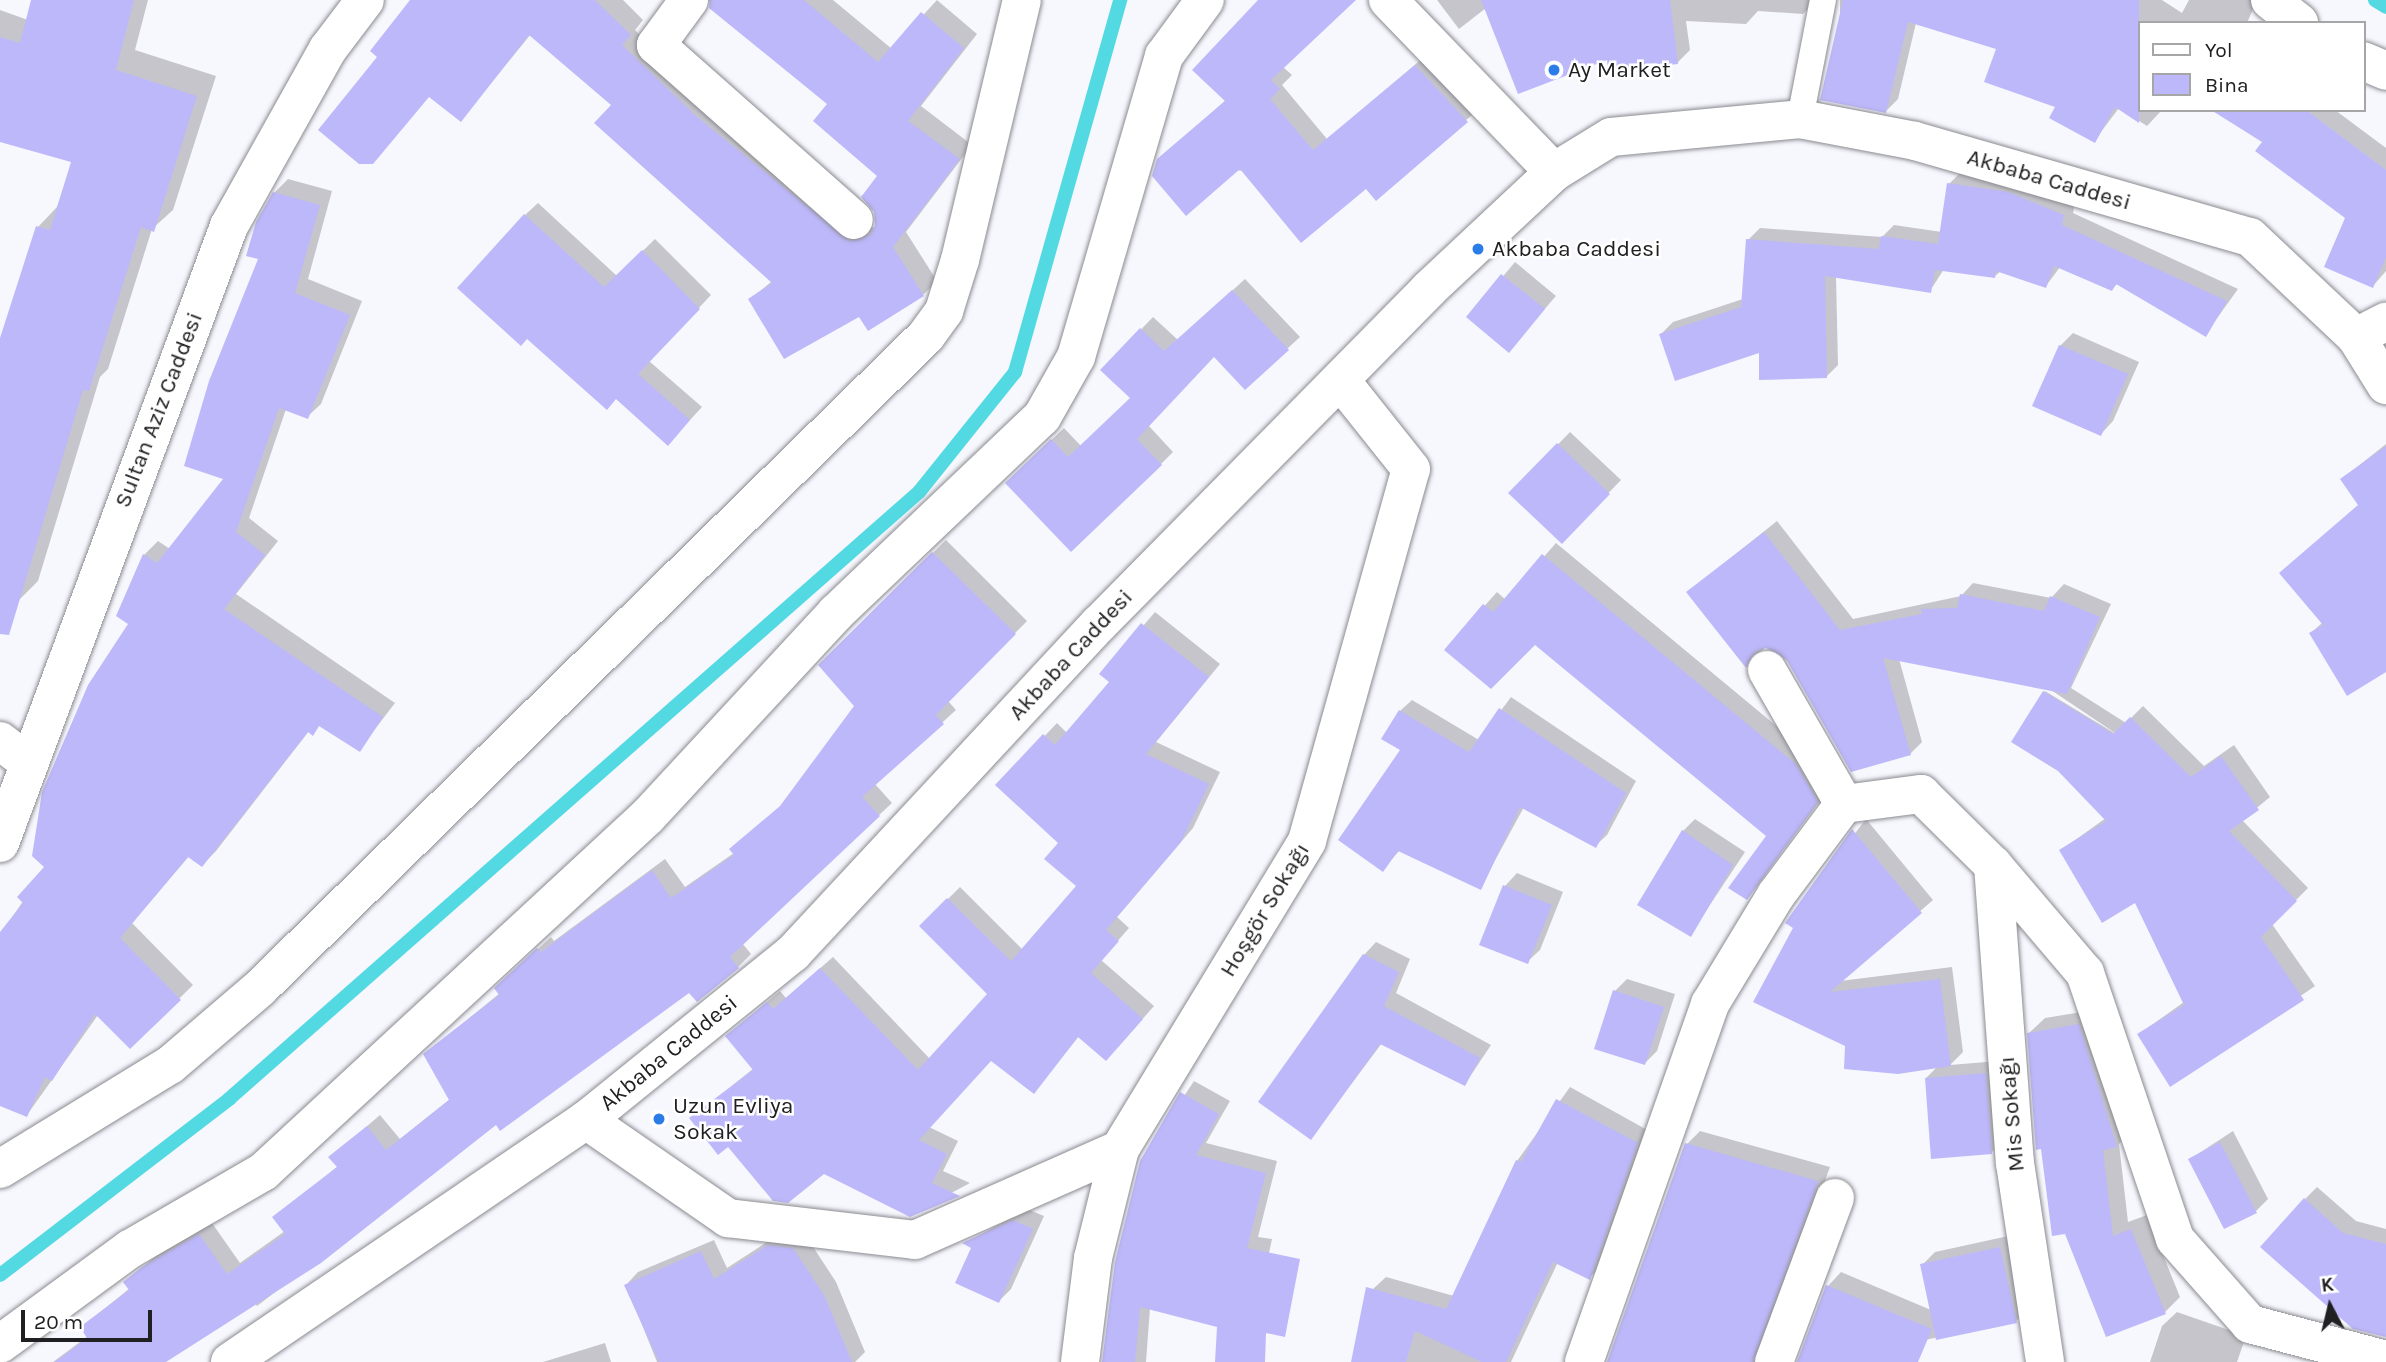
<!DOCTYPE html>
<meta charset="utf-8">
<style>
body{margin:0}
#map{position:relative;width:2386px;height:1362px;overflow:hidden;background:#f7f7fe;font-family:Karla,sans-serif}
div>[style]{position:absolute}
.shadow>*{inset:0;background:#0003}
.stream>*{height:14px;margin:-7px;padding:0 7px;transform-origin:7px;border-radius:7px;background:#53d9e1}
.building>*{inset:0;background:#bdb8fa}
.roads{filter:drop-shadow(0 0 2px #8a8a90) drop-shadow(0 0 2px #8a8a90)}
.service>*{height:26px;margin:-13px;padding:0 13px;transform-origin:13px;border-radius:13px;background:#fff}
.minor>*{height:38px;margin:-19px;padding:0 19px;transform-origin:19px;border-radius:19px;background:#fff}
.tertiary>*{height:38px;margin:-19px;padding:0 19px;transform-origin:19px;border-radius:19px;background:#fff}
.primary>*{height:38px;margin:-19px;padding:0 19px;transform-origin:19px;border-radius:19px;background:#fff}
.dots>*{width:19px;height:19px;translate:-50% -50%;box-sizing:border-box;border:4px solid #fff;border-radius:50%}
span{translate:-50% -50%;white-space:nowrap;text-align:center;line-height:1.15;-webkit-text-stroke:5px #fff;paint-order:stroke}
.poi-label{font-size:23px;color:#202022}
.left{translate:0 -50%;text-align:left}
.street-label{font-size:23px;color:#202022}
.legend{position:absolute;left:2138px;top:21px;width:228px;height:91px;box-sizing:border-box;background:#fff;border:2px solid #a6a6a7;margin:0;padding:9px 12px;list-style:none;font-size:21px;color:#202022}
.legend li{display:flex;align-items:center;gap:14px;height:35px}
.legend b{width:35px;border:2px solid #a6a6a7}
.north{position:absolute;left:2295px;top:1271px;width:70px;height:70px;-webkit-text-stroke:5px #fff;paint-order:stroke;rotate:353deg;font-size:19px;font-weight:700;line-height:28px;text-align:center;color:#202022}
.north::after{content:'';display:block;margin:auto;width:24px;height:32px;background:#202022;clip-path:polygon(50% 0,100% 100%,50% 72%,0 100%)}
.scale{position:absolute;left:21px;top:1310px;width:131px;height:32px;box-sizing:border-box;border:4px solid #202022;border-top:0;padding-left:9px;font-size:21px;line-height:24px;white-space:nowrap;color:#202022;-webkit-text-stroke:5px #fff;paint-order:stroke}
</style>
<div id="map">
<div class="shadow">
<div style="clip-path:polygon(33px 0,148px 0,135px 50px,216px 76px,173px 210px,152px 229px,108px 369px,100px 377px,38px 581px,18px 601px,0 595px,0 342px,38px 227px,57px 207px,73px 161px,0 140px,0 10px,28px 20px)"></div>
<div style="clip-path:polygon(415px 0,623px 0,643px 20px,635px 30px,709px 103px,854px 223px,875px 228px,880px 176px,830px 104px,708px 0,833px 0,892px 49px,937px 0,977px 34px,921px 106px,972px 145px,906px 232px,937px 281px,923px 295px,860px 315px,751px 299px,772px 281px,614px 104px,531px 34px,461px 120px,380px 57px)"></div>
<div style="clip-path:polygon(1267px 0,1354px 0,1283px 67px,1292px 75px,1282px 85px,1327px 139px,1430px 52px,1480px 108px,1376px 198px,1366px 187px,1158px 160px,1226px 100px)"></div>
<div style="clip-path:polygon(1437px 0,1816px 0,1803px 14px,1758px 11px,1746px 24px,1686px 21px,1690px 50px,1677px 63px,1608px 57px,1486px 8px,1459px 29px)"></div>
<div style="clip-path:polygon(1840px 0,2162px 0,2182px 13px,2189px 0,2257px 0,2247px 23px,2139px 23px,2139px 110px,2162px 110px,2147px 126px,2119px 108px,2094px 141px,1999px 48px,1916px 23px,1898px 99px,1886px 111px,1840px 19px)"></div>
<div style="clip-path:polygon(2214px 110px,2335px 110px,2386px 148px,2386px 271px,2373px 286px,2347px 218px,2264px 142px)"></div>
<div style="clip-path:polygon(1961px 172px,2075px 203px,2073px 213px,2238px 289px,2205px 335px,2118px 283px,2112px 289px,2060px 267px,2046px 286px,2001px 271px,1995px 276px,1944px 269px,1930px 291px,1836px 276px,1838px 365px,1826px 377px,1761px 351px,1661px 334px,1673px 322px,1743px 299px,1748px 240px,1760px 228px,1882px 237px,1894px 225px,1942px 232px,1949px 184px)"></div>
<div style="clip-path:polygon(288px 179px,332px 191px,308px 279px,362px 301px,321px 404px,307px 417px,286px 409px,249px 518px,278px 541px,236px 594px,395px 703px,359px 750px,321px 725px,309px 731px,216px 851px,202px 865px,190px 855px,132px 923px,193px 985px,130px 1047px,98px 1015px,27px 1115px,0 1104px,0 935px,47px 866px,130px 623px,118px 616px,144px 555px,158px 541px,170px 549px,226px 478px,260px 258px,274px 193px)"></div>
<div style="clip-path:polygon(538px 203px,617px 276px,655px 239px,711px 295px,649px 361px,702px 407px,680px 431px,528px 337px,525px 215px)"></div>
<div style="clip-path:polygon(1515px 262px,1556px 296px,1509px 350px,1469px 317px)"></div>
<div style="clip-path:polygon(1245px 279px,1300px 337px,1287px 349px,1215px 355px,1148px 425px,1173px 452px,1161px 464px,1007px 483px,1064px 428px,1081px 446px,1132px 398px,1102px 370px,1153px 317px,1178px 340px)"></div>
<div style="clip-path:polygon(2073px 333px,2139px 362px,2113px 421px,2101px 434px,2060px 346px)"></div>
<div style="clip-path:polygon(1570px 432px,1621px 480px,1562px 541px,1511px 493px)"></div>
<div style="clip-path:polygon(2386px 444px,2386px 670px,2311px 633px,2323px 622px,2360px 504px,2342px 479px)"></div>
<div style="clip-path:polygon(1777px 521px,1853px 619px,1961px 596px,1973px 583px,2051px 598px,2064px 584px,2111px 604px,2071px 688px,2126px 723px,2143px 706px,2204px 766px,2234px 745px,2270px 797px,2242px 820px,2308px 888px,2272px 924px,2315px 986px,2171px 1085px,2139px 1034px,2184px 1002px,2136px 901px,2061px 850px,2106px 818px,2059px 770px,2013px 742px,2045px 691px,2121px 737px,2048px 688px,1899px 659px,1922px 742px,1910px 754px,1767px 646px,1746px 665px,1688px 592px)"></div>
<div style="clip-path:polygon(946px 540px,1027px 621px,948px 701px,956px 710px,875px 784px,892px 803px,742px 943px,751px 954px,738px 967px,697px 1000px,689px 991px,497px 1122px,257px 1306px,252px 1299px,163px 1362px,53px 1362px,88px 1336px,82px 1327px,130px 1288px,125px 1282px,157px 1255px,212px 1223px,240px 1263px,285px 1231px,275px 1218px,338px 1166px,331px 1157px,380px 1115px,400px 1139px,450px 1099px,425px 1054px,500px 993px,509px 976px,551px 937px,554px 941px,665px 859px,685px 887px,734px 853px,786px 801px,856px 706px,820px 665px)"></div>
<div style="clip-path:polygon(1556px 543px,1809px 753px,1829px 789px,1747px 898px,1769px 836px,1533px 640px,1446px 649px,1497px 592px,1506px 600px)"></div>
<div style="clip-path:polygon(1155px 612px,1220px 664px,1156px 742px,1220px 772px,1193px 828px,1117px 917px,1129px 928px,1101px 960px,1154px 1006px,1118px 1047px,1079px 1036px,1034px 1092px,991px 1059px,929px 1127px,958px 1141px,943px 1171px,970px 1183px,910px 1215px,823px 1172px,729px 1144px,692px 1118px,754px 1068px,727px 1036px,780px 991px,786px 998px,833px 957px,930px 1059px,990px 994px,921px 926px,960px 887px,1023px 950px,1078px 885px,1060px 843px,998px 785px,1057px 723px,1068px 734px,1112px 682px,1102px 674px)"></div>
<div style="clip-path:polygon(1511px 697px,1636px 781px,1607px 835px,1595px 846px,1524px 807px,1480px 888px,1400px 850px,1383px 869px,1403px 750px,1400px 711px,1412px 700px,1479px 740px)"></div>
<div style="clip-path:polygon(1695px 819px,1745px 852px,1690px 935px,1683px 831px)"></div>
<div style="clip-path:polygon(1866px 819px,1933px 900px,1840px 981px,1952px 967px,1963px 1052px,1950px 1065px,1998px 1061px,2004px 1140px,1992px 1152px,1926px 1078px,1938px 1066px,1847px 1045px,1796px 927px,1787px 922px)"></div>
<div style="clip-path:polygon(1517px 873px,1563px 892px,1540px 950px,1527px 962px,1505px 886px)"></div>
<div style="clip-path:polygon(1376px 942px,1410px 959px,1396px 993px,1491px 1045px,1465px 1084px,1382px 1043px,1311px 1138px,1364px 955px)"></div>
<div style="clip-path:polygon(1627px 979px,1675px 994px,1657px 1051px,1645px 1063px,1615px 991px)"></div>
<div style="clip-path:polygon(2094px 1010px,2132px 1130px,2119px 1144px,2128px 1222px,2147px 1215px,2180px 1297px,2165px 1312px,2066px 1232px,2029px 1033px,2045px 1018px)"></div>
<div style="clip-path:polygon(1194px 1081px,1230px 1101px,1206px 1143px,1277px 1161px,1258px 1237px,1272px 1239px,1255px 1320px,1150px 1308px,1146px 1362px,1104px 1362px,1141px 1161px)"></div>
<div style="clip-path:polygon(1570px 1087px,1649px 1131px,1602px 1266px,1589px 1278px,1558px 1262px,1511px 1362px,1353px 1362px,1373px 1289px,1386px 1277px,1454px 1296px,1517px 1161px)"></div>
<div style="clip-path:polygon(1700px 1131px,1830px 1167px,1766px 1340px,1773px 1362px,1609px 1362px,1687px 1144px)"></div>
<div style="clip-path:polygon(2233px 1131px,2268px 1199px,2256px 1211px,2190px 1159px)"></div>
<div style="clip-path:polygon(2317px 1187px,2356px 1221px,2386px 1229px,2386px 1336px,2305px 1199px)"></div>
<div style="clip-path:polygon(1027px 1209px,1044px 1216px,1011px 1289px,999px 1301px,973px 1247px,965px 1243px)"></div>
<div style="clip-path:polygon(781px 1233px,806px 1236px,836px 1282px,865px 1352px,855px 1362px,657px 1362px,626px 1285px,638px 1272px,714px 1240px,727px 1268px)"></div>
<div style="clip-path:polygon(2013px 1235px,2029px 1308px,2016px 1321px,1853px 1355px,1902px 1362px,1799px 1362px,1828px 1286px,1841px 1272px,1931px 1310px,1922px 1265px,1935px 1252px)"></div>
<div style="clip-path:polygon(2177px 1312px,2246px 1336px,2237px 1362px,2150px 1362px,2162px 1326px)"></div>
<div style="clip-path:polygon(605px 1343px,611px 1362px,543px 1362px)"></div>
</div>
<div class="stream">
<div style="left:2375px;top:0;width:13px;rotate:32deg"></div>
<div style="left:0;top:1275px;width:289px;rotate:-37.5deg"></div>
<div style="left:229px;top:1099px;width:919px;rotate:-41.34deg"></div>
<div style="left:919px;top:492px;width:154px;rotate:-51.3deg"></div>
<div style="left:1015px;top:372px;width:387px;rotate:-74.2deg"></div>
</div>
<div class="building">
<div style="clip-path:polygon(31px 0,134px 0,116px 70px,197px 96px,154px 232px,141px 227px,89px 391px,83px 390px,9px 635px,0 634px,0 338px,36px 226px,50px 230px,71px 162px,0 142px,0 37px,20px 43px)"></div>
<div style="clip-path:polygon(410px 0,595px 0,631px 35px,622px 45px,696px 116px,850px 241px,870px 235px,875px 225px,874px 212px,861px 197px,877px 176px,813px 121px,827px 104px,709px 8px,710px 0,804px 0,878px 62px,921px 12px,964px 48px,908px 121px,960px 159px,893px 247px,924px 296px,868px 331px,859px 317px,784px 359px,748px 299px,772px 283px,594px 123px,611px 105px,529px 35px,461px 122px,429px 97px,373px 164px,359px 164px,318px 130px,377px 57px,370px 51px)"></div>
<div style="clip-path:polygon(1258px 0,1356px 0,1271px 80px,1280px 89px,1270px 99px,1313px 150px,1415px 65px,1468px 122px,1376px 201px,1366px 189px,1301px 243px,1240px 169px,1186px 216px,1152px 176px,1157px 159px,1225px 101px,1192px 70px)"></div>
<div style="clip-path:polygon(1481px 0,1670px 0,1678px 64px,1608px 72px,1607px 60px,1518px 94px)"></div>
<div style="clip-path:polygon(1843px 0,2139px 0,2139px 123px,2115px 107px,2095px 143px,2049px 118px,2055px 107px,1984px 82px,1996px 49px,1908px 22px,1886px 113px,1820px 100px)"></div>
<div style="clip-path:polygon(2211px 110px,2306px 110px,2386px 170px,2386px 257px,2373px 288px,2324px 267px,2345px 218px,2255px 151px,2262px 142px)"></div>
<div style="clip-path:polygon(1947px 183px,2008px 192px,2064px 215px,2062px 225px,2227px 301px,2206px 337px,2116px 284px,2112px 291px,2054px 266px,2046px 288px,1996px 271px,1995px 278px,1935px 270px,1931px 293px,1825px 276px,1827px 378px,1759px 380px,1759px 353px,1675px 381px,1659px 334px,1741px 307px,1746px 239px,1879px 249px,1881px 236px,1938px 244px)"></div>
<div style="clip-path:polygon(273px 192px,320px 205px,295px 293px,350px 315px,308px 419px,279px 408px,236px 532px,265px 555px,224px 609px,383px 717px,360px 752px,319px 726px,313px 736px,308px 732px,202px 867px,188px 857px,120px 938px,181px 1000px,130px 1049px,95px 1014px,52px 1081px,45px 1077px,27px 1117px,0 1106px,0 932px,23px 903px,17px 897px,44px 867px,32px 856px,42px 792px,88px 685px,128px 624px,116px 616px,143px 554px,157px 563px,223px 479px,184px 466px,209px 381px,258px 259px,246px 256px,256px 222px)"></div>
<div style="clip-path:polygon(524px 214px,604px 287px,642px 250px,700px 309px,638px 374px,690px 420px,668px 446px,616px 399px,607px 410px,527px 339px,521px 346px,457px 288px)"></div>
<div style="clip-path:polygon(1501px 274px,1545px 309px,1509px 353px,1466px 317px)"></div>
<div style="clip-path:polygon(1232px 290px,1289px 350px,1245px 390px,1214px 357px,1137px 439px,1162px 465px,1071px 552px,1005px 483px,1051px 439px,1068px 457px,1130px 398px,1100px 370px,1140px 328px,1164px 351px)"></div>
<div style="clip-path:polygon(2059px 345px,2128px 374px,2101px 436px,2032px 406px)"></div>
<div style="clip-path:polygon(1557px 443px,1610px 494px,1562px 544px,1508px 493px)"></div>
<div style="clip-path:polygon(2386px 446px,2386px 672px,2347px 696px,2309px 633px,2323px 625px,2279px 573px,2358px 505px,2340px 479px)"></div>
<div style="clip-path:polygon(1764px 532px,1840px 630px,1922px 614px,1921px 609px,1957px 608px,1960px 594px,2044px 611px,2050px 596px,2100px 617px,2067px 694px,1883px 658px,1911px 755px,1851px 772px,1786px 659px,1766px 648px,1756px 651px,1746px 668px,1686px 592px)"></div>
<div style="clip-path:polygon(932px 552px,1016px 634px,936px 715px,944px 724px,862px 797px,880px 816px,730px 957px,739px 968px,697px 1002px,689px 993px,500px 1131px,496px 1125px,321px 1263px,166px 1362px,55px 1362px,87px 1338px,80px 1327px,129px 1290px,123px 1282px,142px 1267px,199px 1234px,227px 1274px,285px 1234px,272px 1217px,337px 1167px,328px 1157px,367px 1126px,386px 1150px,449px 1100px,423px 1054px,499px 995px,494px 988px,537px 948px,541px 952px,652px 870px,671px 898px,734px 855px,729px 849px,780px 806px,854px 706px,818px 665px)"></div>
<div style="clip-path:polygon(1542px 554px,1797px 765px,1818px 802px,1747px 900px,1728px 888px,1766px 836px,1535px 645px,1491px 689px,1444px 650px,1483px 604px,1493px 612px)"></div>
<div style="clip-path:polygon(1141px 623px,1209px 677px,1146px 754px,1209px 784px,1181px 842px,1106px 930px,1119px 941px,1091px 973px,1143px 1019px,1106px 1061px,1078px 1037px,1034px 1094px,991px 1061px,919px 1140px,947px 1154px,932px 1183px,960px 1196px,910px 1217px,824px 1174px,788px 1203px,773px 1201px,728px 1147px,718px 1155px,689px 1118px,753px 1070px,725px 1036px,767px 1002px,773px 1009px,820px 968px,918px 1070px,987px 994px,919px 926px,947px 898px,1011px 961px,1076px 886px,1044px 859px,1058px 843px,995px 785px,1043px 734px,1055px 745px,1109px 682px,1099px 674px)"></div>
<div style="clip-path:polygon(2043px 691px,2113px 734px,2130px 717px,2191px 777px,2221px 756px,2259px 810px,2229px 831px,2297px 901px,2261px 937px,2304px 1000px,2170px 1087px,2137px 1034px,2184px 1005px,2135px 903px,2102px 923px,2059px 850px,2106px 821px,2058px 771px,2011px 742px)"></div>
<div style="clip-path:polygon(1499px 708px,1626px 793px,1596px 848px,1520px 807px,1481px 890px,1398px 851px,1383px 872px,1338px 840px,1400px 750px,1381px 739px,1399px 710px,1469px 752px)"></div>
<div style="clip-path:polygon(1852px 829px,1922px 913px,1830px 992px,1940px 979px,1951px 1066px,1898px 1074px,1844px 1069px,1845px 1046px,1753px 1002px,1793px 928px,1785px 923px)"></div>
<div style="clip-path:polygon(1682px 830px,1733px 865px,1691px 937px,1637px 905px)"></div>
<div style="clip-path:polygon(1503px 885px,1552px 905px,1528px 964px,1479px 945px)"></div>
<div style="clip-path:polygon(1363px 954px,1399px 972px,1384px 1006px,1480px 1058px,1465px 1086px,1380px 1044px,1311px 1140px,1258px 1102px)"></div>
<div style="clip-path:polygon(1613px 990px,1664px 1007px,1645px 1065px,1594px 1049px)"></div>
<div style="clip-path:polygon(2079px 1024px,2117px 1147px,2103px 1150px,2113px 1236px,2131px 1229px,2166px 1314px,2106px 1337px,2065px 1234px,2052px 1236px,2041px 1149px,2036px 1150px,2027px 1033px)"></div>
<div style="clip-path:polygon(1986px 1073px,1992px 1154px,1931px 1159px,1925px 1078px)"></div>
<div style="clip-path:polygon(1180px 1092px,1219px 1114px,1196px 1155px,1266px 1173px,1247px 1248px,1300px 1259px,1285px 1337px,1266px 1333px,1265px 1362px,1215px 1362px,1217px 1327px,1140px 1307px,1135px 1362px,1102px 1362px,1115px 1262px,1140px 1161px)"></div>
<div style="clip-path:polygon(1556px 1099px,1638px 1143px,1590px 1280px,1553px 1262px,1506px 1362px,1482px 1362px,1415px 1331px,1406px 1362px,1351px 1362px,1366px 1287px,1446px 1309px,1516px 1160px,1521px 1162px)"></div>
<div style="clip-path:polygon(2220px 1142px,2257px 1213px,2224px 1229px,2188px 1159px)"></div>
<div style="clip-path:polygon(1685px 1143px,1818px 1181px,1816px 1188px,1753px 1362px,1607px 1362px)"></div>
<div style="clip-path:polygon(2304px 1198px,2343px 1233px,2386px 1244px,2386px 1337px,2353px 1329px,2260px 1247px)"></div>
<div style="clip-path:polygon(1013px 1220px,1033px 1229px,999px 1303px,955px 1283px,971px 1248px,962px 1243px)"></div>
<div style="clip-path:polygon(768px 1245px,793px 1248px,824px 1295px,852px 1362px,659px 1362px,624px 1285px,701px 1251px,714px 1279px)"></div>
<div style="clip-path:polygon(2000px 1247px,2017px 1323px,1936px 1340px,1920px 1264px)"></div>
<div style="clip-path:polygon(1826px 1285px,1932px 1329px,1918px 1362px,1797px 1362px)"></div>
</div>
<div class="roads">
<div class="service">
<div style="left:1800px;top:119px;width:121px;rotate:-79.1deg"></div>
</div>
<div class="minor">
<div style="left:689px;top:0;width:56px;rotate:126.3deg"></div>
<div style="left:656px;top:45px;width:264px;rotate:41.5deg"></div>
<div style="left:2270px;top:0;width:37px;rotate:38deg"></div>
<div style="left:2363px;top:61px;width:25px;rotate:23deg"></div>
<div style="left:2356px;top:337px;width:34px;rotate:-27deg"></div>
<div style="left:1767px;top:670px;width:155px;rotate:60.1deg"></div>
<div style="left:0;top:741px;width:36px;rotate:37deg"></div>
<div style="left:1993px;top:865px;width:299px;rotate:85.8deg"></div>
<div style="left:2015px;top:1163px;width:201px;rotate:81.4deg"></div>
<div style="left:586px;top:1120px;width:173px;rotate:34.6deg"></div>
<div style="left:728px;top:1218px;width:188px;rotate:6.7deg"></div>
<div style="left:915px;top:1240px;width:224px;rotate:-23.9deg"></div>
<div style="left:0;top:1169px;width:199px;rotate:-31.5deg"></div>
<div style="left:170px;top:1065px;width:118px;rotate:-40.5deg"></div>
<div style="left:260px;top:988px;width:932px;rotate:-44.39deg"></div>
<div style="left:926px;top:336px;width:31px;rotate:-54deg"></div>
<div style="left:944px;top:311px;width:53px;rotate:-72.6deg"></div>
<div style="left:960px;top:260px;width:267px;rotate:-76.6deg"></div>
<div style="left:0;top:1344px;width:161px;rotate:-36.2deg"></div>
<div style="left:130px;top:1249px;width:154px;rotate:-30.1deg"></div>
<div style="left:263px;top:1172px;width:524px;rotate:-42.76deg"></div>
<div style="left:648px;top:816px;width:277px;rotate:-47.2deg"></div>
<div style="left:836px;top:613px;width:284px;rotate:-43.6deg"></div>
<div style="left:1042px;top:417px;width:69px;rotate:-60.5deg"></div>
<div style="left:1076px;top:357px;width:314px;rotate:-73.7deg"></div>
<div style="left:1164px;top:56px;width:69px;rotate:-53.8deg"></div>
<div style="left:1080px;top:1362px;width:105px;rotate:-82.9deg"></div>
<div style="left:1093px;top:1258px;width:112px;rotate:-76.1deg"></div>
<div style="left:1120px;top:1149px;width:360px;rotate:-58.7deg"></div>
<div style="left:1307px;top:841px;width:386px;rotate:-74.4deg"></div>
<div style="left:1411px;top:469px;width:112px;rotate:-128.5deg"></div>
<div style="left:1584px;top:1362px;width:380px;rotate:-70.6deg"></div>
<div style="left:1710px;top:1004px;width:127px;rotate:-58.8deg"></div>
<div style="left:1776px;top:895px;width:114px;rotate:-53.2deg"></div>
<div style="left:1844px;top:804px;width:78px;rotate:-7.4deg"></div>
<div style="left:1921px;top:794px;width:101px;rotate:44.6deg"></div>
<div style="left:1993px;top:865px;width:142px;rotate:49.6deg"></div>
<div style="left:2085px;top:973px;width:281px;rotate:71.3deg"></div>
<div style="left:2175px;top:1239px;width:113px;rotate:48.6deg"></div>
<div style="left:2250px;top:1324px;width:141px;rotate:14.8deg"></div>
<div style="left:1774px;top:1362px;width:175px;rotate:-69.6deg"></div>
</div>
<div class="tertiary">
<div style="left:1388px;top:0;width:239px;rotate:46deg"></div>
<div style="left:0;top:843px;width:658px;rotate:-69.64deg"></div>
<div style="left:229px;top:226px;width:203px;rotate:-60.8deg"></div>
<div style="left:328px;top:49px;width:61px;rotate:-52.9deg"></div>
</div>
<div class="primary">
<div style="left:230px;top:1362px;width:430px;rotate:-34.2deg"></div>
<div style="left:586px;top:1120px;width:266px;rotate:-38.9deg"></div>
<div style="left:793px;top:953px;width:449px;rotate:-47.1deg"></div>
<div style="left:1099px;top:624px;width:469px;rotate:-45.4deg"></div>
<div style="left:1428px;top:290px;width:173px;rotate:-43.1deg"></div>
<div style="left:1554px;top:172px;width:67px;rotate:-31.6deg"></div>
<div style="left:1611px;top:137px;width:190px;rotate:-5.4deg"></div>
<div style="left:1800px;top:119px;width:117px;rotate:10.8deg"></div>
<div style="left:1915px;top:141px;width:348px;rotate:16deg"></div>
<div style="left:2250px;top:237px;width:146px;rotate:43.3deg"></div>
<div style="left:2356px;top:337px;width:57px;rotate:58deg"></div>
</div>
</div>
<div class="dots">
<div style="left:1554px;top:70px;background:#2b7ce7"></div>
<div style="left:1478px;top:249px;background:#2b7ce7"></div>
<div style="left:659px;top:1119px;background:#2b7ce7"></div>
</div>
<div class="poi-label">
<span class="left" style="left:1568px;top:70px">Ay Market</span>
<span class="left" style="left:1492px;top:249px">Akbaba Caddesi</span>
<span class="left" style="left:673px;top:1119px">Uzun Evliya<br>Sokak</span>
</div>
<div class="street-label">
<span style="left:2049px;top:180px;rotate:16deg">Akbaba Caddesi</span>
<span style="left:159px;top:410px;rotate:-69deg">Sultan Aziz Caddesi</span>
<span style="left:1071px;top:655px;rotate:-47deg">Akbaba Caddesi</span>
<span style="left:1265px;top:910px;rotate:-59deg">Hoşgör Sokağı</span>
<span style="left:669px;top:1053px;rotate:-39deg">Akbaba Caddesi</span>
<span style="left:2012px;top:1114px;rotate:-95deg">Mis Sokağı</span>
</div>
<ul class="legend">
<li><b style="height:9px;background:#fff"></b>Yol</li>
<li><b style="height:19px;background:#bdb8fa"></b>Bina</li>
</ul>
<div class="north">K</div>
<div class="scale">20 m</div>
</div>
